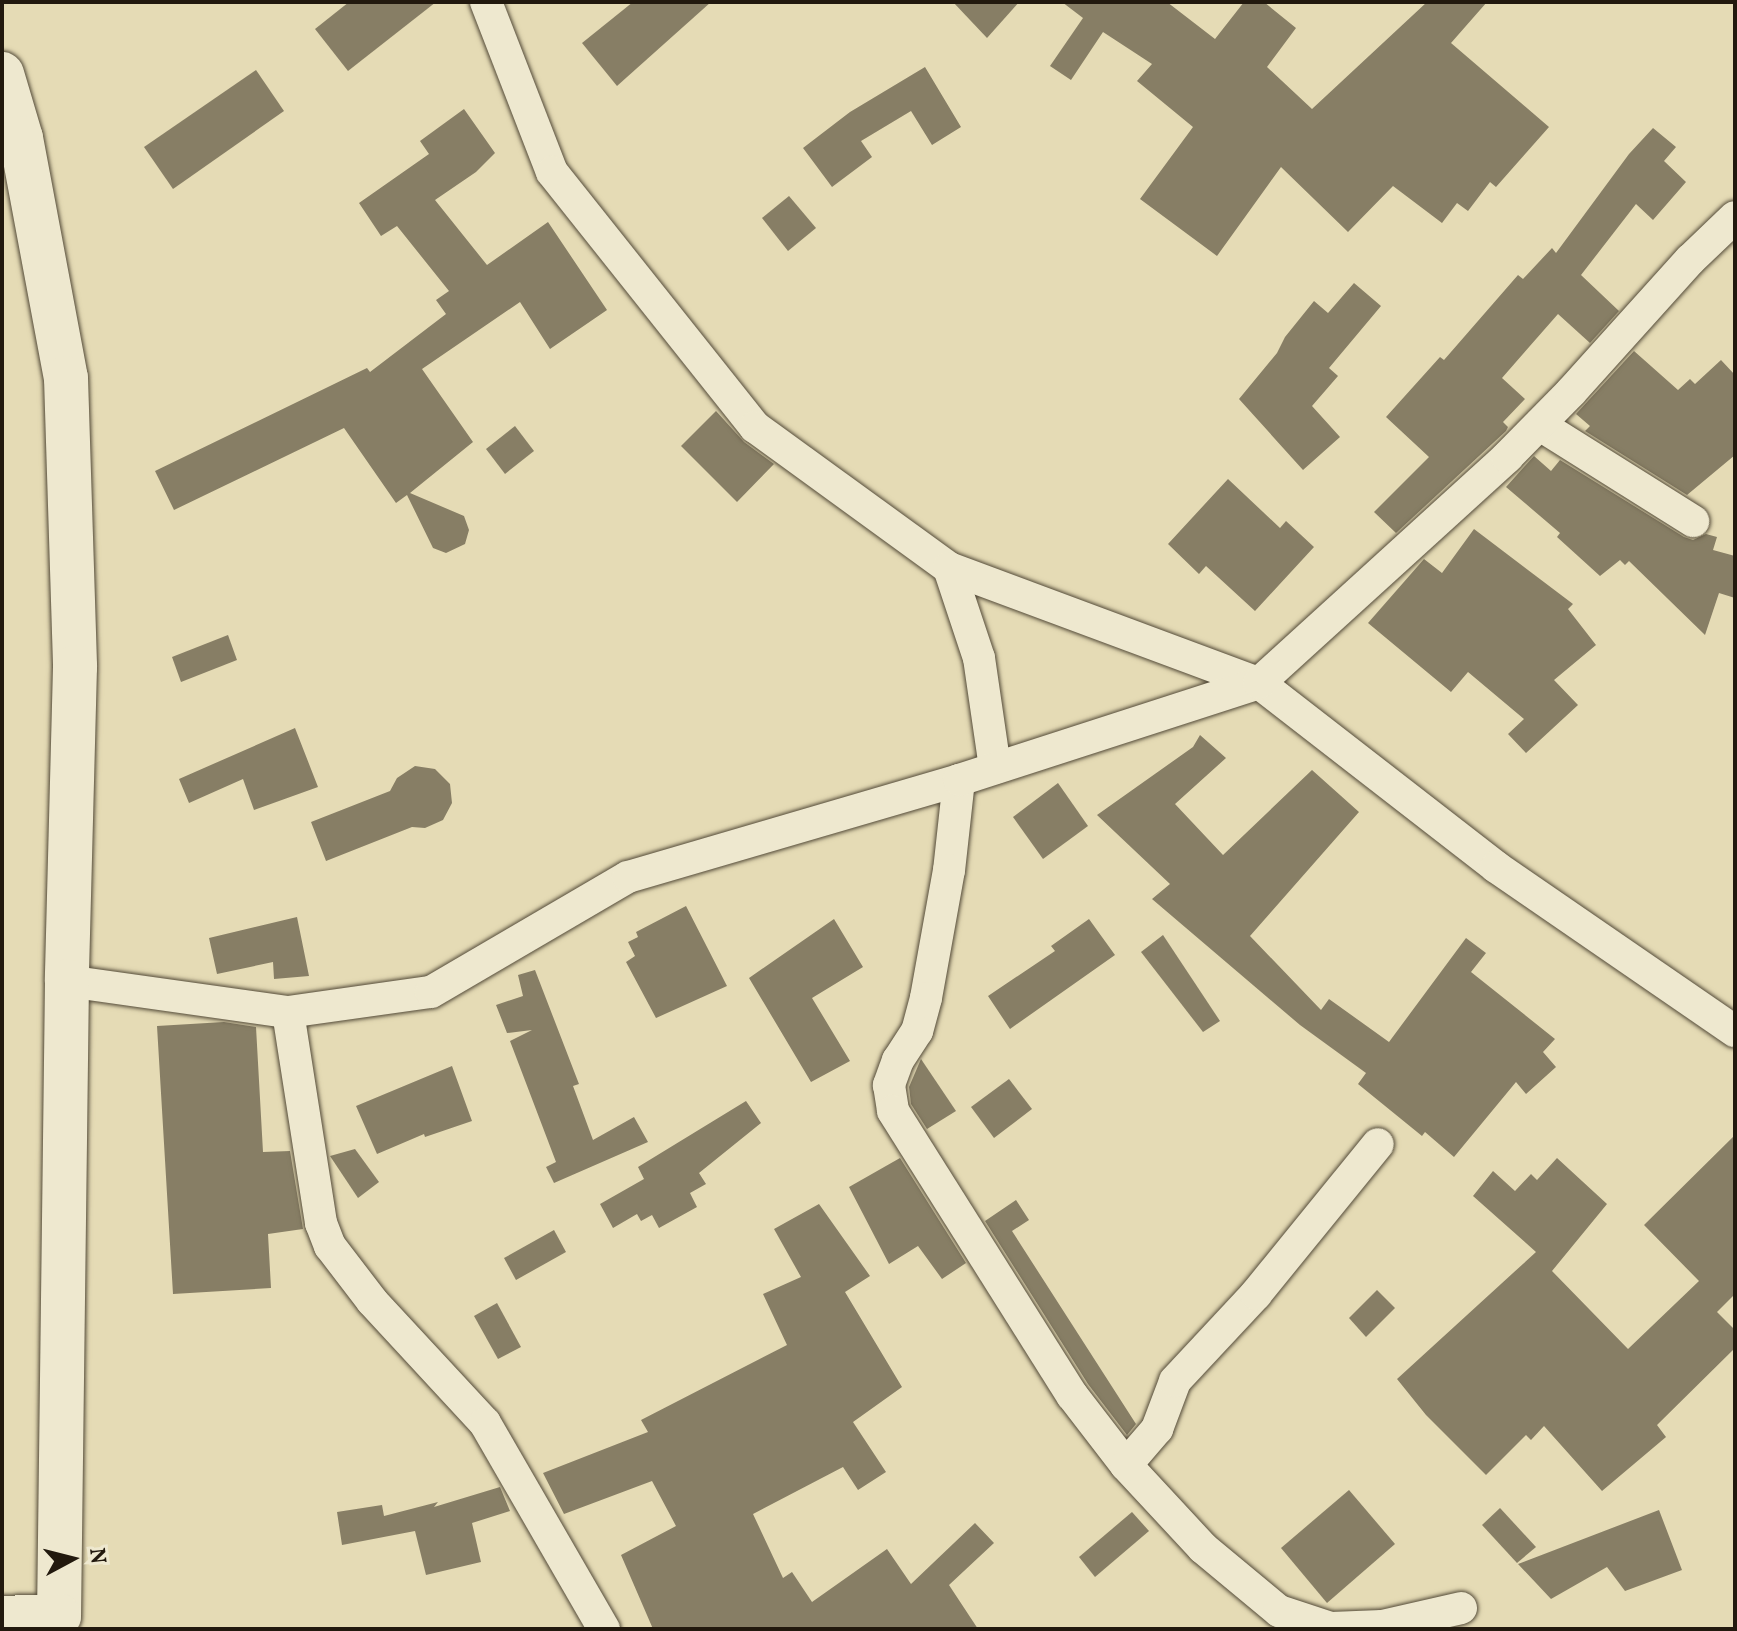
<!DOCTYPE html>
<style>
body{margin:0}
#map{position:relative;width:1737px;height:1631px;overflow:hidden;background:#e5dbb5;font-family:Vollkorn,serif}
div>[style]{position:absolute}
.building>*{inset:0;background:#877e65}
.roads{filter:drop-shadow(0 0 2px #534a38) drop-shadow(0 0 2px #534a38)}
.street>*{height:32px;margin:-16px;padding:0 16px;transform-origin:16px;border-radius:16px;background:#eee8cf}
.secondary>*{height:44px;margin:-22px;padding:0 22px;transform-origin:22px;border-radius:22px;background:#eee8cf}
span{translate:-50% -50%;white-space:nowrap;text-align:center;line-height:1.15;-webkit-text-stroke:6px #eee8cf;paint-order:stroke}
.frame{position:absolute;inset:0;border:4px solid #22190e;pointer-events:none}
.north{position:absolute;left:32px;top:1519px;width:80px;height:80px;-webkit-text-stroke:6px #eee8cf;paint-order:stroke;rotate:83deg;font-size:22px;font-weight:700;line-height:32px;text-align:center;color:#22190e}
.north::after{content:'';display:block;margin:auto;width:28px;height:36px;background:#22190e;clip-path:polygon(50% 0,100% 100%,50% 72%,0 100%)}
</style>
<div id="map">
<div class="building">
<div style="clip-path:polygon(349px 2px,436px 2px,348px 71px,315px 29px)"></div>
<div style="clip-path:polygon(633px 2px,711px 2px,617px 86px,582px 43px)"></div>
<div style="clip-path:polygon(953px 2px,1019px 2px,987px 38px)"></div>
<div style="clip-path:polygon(1062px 2px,1167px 2px,1215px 39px,1244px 2px,1264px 2px,1296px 28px,1267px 67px,1312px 109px,1427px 2px,1487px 2px,1451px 43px,1549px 127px,1496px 187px,1490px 182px,1468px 211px,1457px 203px,1442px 223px,1393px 186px,1348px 232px,1281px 167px,1217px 256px,1140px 199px,1193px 127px,1137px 81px,1152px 64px,1103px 32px,1071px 80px,1050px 66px,1083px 18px)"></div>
<div style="clip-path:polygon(925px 67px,961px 127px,932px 145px,911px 111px,861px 141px,872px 157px,832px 187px,803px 148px,850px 112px)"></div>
<div style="clip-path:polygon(256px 70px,284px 111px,173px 189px,144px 147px)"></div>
<div style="clip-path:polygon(464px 109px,495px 153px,476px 172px,435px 200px,487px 265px,548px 222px,607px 310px,550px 349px,520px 302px,422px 369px,473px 442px,410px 493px,464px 516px,469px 530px,465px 544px,446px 553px,433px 548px,407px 495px,396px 503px,344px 428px,174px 510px,155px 471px,367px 368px,370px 372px,446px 314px,436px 300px,449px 291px,397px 226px,381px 236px,359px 203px,429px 154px,420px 141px)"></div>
<div style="clip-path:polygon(1653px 128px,1676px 147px,1664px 161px,1686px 182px,1653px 220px,1636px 204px,1581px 275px,1619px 311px,1590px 343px,1558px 314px,1502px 378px,1525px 399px,1503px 422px,1508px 427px,1506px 431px,1396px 533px,1374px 512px,1429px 457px,1386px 417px,1440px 357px,1444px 360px,1518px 275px,1523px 279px,1552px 248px,1556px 253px,1629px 154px)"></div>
<div style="clip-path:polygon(789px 196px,816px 228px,788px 251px,762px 218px)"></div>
<div style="clip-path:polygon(1354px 283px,1381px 306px,1329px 368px,1338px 376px,1312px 406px,1340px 437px,1303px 470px,1239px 399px,1277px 353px,1285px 337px,1314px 301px,1328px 313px)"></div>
<div style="clip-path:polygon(1634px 351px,1678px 390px,1690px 379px,1695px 384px,1721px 360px,1735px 375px,1735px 455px,1687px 495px,1585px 431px,1590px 426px,1576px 414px)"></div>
<div style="clip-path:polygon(716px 411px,744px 442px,774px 464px,737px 502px,681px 446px)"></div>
<div style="clip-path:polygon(515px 426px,534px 451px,505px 474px,486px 449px)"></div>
<div style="clip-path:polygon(1534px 456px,1551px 471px,1560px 460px,1684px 537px,1693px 540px,1706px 534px,1717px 537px,1713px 550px,1735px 556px,1735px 598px,1719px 593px,1705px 635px,1629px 561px,1625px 565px,1620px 560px,1600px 576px,1557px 537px,1560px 533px,1506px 487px)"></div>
<div style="clip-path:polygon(1228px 479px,1280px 528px,1286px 521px,1314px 547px,1255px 611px,1206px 566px,1199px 574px,1168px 544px)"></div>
<div style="clip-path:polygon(1474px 529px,1573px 604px,1568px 609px,1596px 645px,1554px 680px,1578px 705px,1526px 753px,1508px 734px,1524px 719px,1468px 672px,1451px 692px,1368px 623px,1424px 559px,1442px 573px)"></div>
<div style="clip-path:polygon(228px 635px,237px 660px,181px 682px,172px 657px)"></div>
<div style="clip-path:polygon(295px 728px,318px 787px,254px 810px,243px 779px,189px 803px,179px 779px)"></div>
<div style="clip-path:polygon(1200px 735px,1226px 758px,1175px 804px,1223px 855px,1312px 770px,1359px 812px,1250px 936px,1321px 1010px,1329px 999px,1389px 1042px,1466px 938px,1486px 953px,1471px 972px,1555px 1039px,1543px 1052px,1556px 1067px,1526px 1094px,1516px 1082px,1454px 1157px,1425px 1132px,1422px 1136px,1358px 1084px,1366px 1073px,1300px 1025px,1152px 899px,1170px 884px,1097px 815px,1193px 747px)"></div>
<div style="clip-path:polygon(415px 766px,435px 769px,450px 784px,452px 803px,443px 820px,425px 828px,412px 827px,326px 861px,311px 822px,390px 791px,397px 778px)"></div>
<div style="clip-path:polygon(1058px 783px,1088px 826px,1043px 859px,1013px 817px)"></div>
<div style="clip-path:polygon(686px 906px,727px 986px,656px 1018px,626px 962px,635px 956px,628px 942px,638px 937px,636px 932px)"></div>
<div style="clip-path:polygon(297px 917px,309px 976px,274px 979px,273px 962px,217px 974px,209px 938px)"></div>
<div style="clip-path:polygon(834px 919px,863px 967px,812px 998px,850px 1061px,811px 1082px,749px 978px)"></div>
<div style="clip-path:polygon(1089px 919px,1115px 955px,1010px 1029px,988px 996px,1055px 951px,1051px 946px)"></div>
<div style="clip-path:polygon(1163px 935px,1220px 1021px,1203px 1032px,1141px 952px)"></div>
<div style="clip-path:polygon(535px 970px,579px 1084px,573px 1086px,593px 1140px,634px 1117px,648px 1142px,554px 1183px,546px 1167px,556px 1162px,510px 1041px,532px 1030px,507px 1033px,496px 1005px,523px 996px,518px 975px)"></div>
<div style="clip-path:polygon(224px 1022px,256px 1027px,263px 1152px,290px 1151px,303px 1229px,268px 1234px,271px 1288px,173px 1294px,157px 1026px)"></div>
<div style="clip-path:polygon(921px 1059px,956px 1111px,927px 1129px,911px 1104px,909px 1087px)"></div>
<div style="clip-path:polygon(452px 1066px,472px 1121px,425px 1137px,424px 1134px,377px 1154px,356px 1106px)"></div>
<div style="clip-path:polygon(1009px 1079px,1032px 1109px,994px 1138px,971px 1107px)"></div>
<div style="clip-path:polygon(746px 1101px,761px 1123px,699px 1173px,706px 1184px,690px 1193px,697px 1207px,659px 1228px,652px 1215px,641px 1221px,637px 1214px,613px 1228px,600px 1204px,644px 1179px,638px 1167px)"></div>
<div style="clip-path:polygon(1735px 1135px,1735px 1294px,1717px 1312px,1735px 1330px,1735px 1348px,1657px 1425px,1666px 1437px,1602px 1491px,1544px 1426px,1531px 1440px,1526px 1435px,1486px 1475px,1426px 1415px,1397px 1379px,1536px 1252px,1473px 1196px,1493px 1171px,1515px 1191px,1531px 1174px,1537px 1180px,1557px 1158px,1607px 1204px,1552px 1271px,1628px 1349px,1699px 1281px,1644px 1225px)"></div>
<div style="clip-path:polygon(355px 1149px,379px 1182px,358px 1198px,330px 1156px)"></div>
<div style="clip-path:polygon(900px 1158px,966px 1263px,942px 1279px,918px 1246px,889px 1264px,849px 1187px)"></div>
<div style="clip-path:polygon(1016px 1200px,1029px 1220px,1012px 1231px,1136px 1424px,1127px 1435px,1088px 1384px,985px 1221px)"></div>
<div style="clip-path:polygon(819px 1204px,870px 1276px,845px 1292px,902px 1387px,853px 1422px,886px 1472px,858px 1490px,843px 1467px,753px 1514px,783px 1578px,792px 1572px,812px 1602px,887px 1549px,911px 1584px,975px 1523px,994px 1543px,949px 1585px,978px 1629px,653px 1629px,621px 1555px,676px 1526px,652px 1481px,564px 1514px,543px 1473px,648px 1432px,641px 1420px,787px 1345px,763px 1294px,801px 1277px,774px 1229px)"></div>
<div style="clip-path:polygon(554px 1230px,566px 1252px,516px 1280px,504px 1258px)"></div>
<div style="clip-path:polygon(1377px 1290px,1395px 1308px,1366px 1337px,1349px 1318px)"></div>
<div style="clip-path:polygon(497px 1303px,521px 1347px,498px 1359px,474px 1316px)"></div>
<div style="clip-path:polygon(500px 1487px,510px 1511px,472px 1523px,481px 1562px,426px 1575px,415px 1531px,342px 1545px,337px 1512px,382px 1505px,384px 1516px,438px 1502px,434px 1507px)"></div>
<div style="clip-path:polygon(1349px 1490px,1395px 1544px,1327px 1603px,1281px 1548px)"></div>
<div style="clip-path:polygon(1500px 1508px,1536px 1547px,1517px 1563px,1482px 1525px)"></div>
<div style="clip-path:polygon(1659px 1510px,1682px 1570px,1625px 1591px,1607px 1567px,1551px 1599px,1518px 1564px)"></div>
<div style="clip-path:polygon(1132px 1512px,1149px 1531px,1095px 1577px,1079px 1557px)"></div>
</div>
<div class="roads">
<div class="street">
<div style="left:486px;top:2px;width:182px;rotate:68.8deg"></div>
<div style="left:552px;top:172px;width:326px;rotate:51.5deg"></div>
<div style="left:755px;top:427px;width:240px;rotate:36deg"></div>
<div style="left:949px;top:568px;width:331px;rotate:20.4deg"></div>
<div style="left:1259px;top:683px;width:300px;rotate:37.8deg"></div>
<div style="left:1496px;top:867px;width:290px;rotate:34.5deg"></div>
<div style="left:1540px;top:425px;width:181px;rotate:32.1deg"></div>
<div style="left:949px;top:568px;width:95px;rotate:71.6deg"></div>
<div style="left:979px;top:658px;width:111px;rotate:81.7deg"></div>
<div style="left:959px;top:780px;width:91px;rotate:96.3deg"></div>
<div style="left:949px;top:870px;width:130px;rotate:100.2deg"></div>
<div style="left:926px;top:998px;width:34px;rotate:105deg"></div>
<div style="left:917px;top:1031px;width:35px;rotate:123deg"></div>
<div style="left:898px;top:1060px;width:27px;rotate:110deg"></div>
<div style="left:889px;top:1085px;width:26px;rotate:81deg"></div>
<div style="left:893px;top:1111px;width:336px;rotate:57.8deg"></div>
<div style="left:1072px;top:1395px;width:88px;rotate:52.4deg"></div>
<div style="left:1126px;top:1465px;width:113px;rotate:47.1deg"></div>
<div style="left:1203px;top:1548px;width:99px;rotate:39.7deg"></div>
<div style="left:1279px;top:1611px;width:55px;rotate:18.1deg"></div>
<div style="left:1331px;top:1628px;width:51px;rotate:-2.2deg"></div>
<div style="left:1382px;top:1626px;width:81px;rotate:-12.8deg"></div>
<div style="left:67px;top:981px;width:223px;rotate:8deg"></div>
<div style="left:288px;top:1012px;width:144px;rotate:-8deg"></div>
<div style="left:431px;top:992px;width:228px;rotate:-30.3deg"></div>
<div style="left:628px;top:877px;width:345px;rotate:-16.3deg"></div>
<div style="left:959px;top:780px;width:315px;rotate:-17.9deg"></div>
<div style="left:1259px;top:683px;width:336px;rotate:-42.3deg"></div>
<div style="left:1507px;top:457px;width:91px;rotate:-45.4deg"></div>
<div style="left:1571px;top:392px;width:178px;rotate:-48deg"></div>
<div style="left:1690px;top:260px;width:62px;rotate:-43.7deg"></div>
<div style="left:288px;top:1012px;width:214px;rotate:81.1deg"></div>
<div style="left:321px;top:1223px;width:25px;rotate:69deg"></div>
<div style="left:330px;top:1246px;width:69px;rotate:52.6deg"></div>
<div style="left:372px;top:1301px;width:166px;rotate:47.2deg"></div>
<div style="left:485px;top:1423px;width:238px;rotate:60deg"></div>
<div style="left:1126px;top:1465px;width:48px;rotate:-49.3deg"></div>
<div style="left:1157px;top:1429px;width:51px;rotate:-69.4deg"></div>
<div style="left:1175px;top:1381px;width:119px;rotate:-47deg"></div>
<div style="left:1256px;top:1294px;width:193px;rotate:-50.9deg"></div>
</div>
<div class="secondary">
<div style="left:2px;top:74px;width:67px;rotate:73.5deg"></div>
<div style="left:21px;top:138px;width:244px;rotate:79.4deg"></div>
<div style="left:66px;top:378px;width:289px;rotate:88.2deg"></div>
<div style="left:75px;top:667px;width:314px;rotate:91.5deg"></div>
<div style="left:67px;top:981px;width:635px;rotate:90.72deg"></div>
<div style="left:59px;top:1616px;width:57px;rotate:178deg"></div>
</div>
</div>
<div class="frame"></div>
<div class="north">N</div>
</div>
